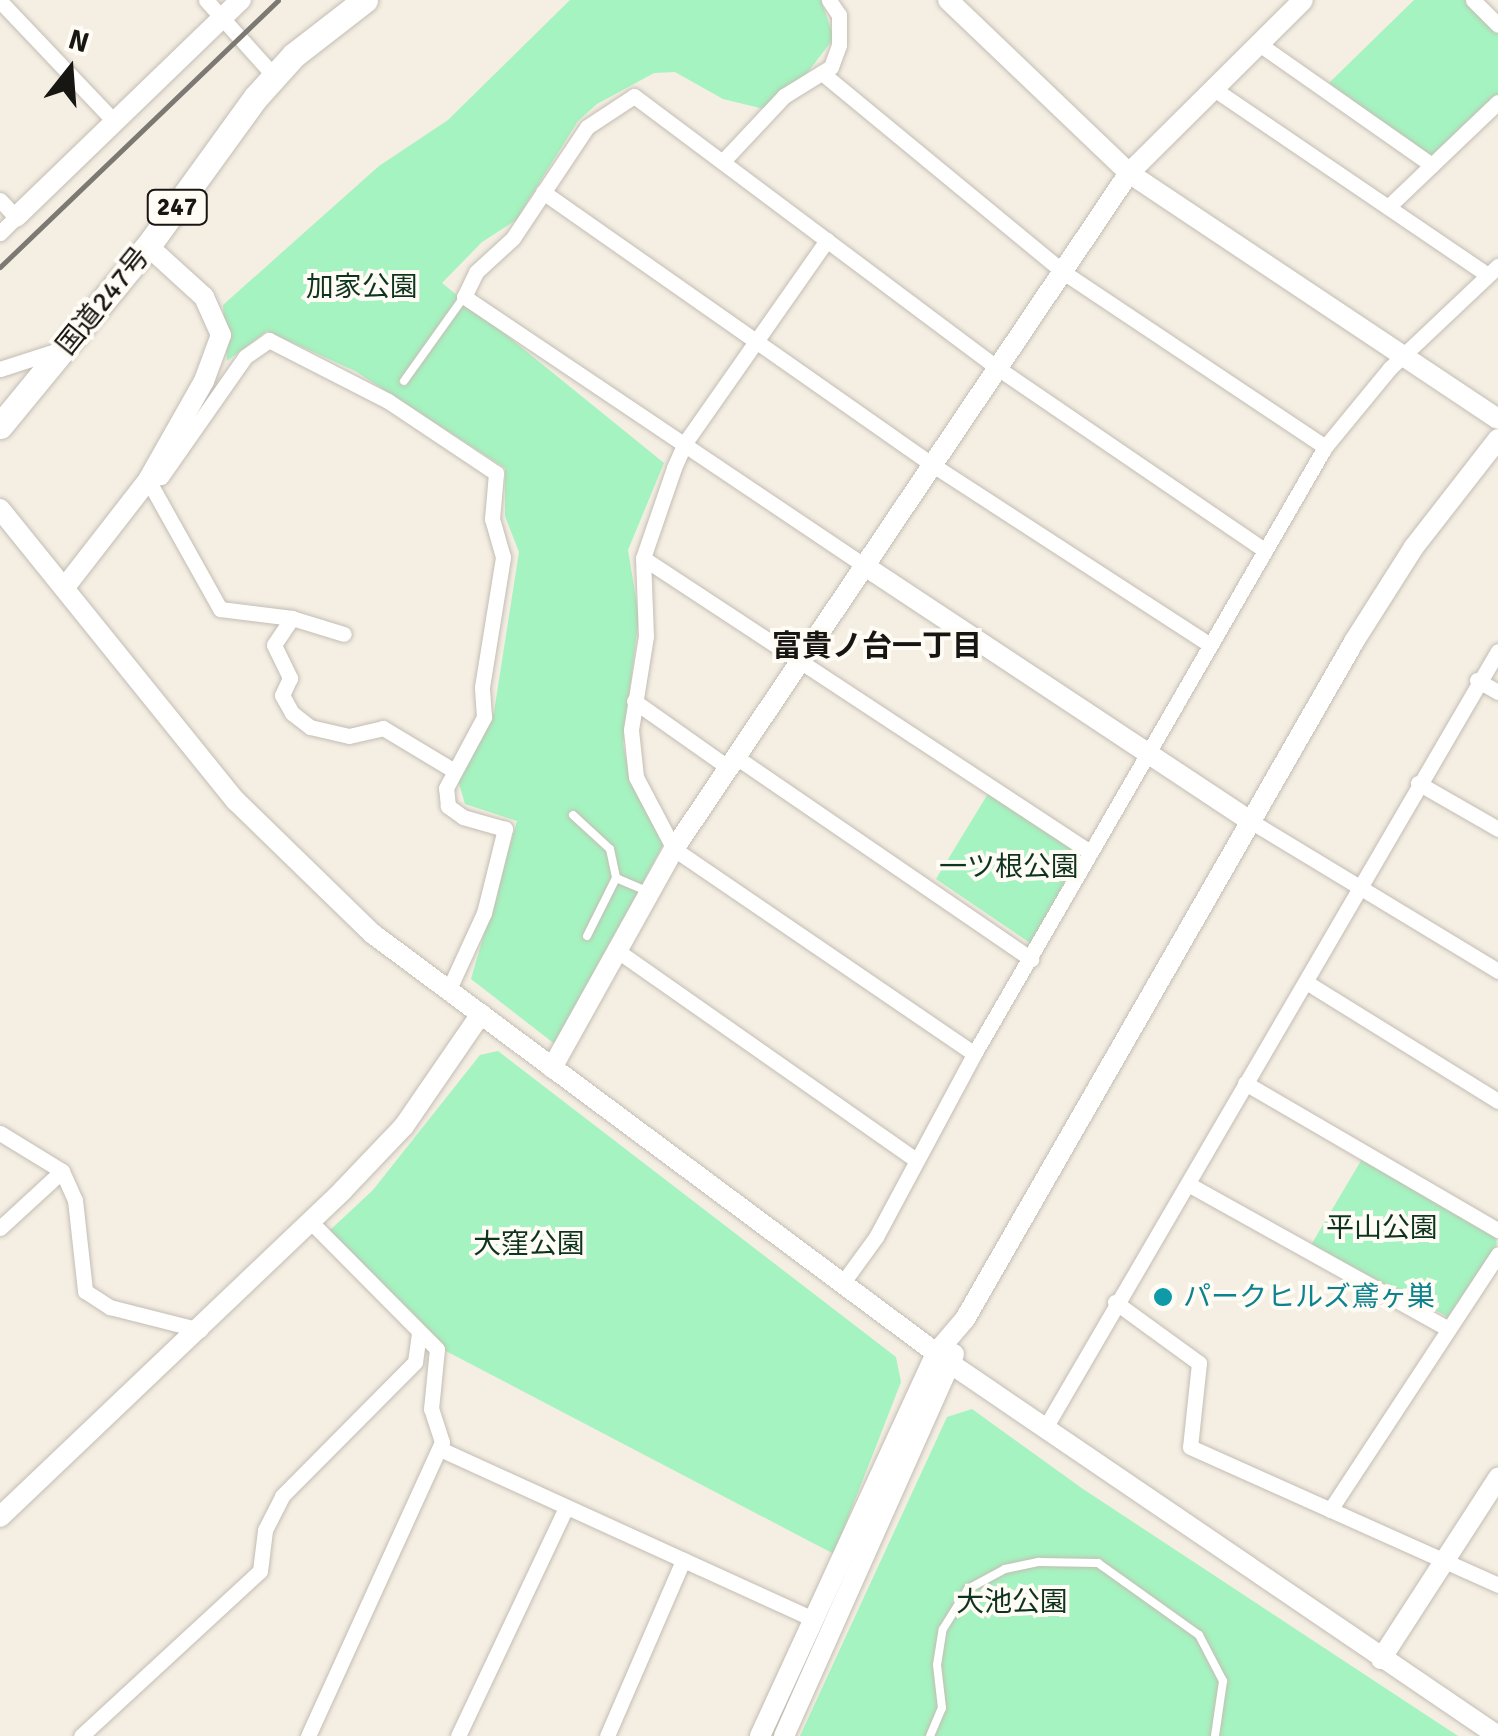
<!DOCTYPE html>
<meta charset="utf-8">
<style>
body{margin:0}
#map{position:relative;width:1498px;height:1736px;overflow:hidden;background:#f4eee3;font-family:Signika,"Noto Sans JP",sans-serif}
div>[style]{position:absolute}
.green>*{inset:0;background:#a5f3c0}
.roads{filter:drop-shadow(0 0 2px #c3bdb3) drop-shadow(0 0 2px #c3bdb3)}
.service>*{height:8px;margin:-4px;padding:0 4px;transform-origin:4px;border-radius:4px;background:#fff}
.minor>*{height:15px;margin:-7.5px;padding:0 7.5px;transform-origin:7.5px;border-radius:7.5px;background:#fff}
.tertiary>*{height:20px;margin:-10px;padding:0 10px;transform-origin:10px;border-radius:10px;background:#fff}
.trunk>*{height:25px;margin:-12.5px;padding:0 12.5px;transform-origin:12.5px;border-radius:12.5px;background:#fff}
.rail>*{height:5px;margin:-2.5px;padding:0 2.5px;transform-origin:2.5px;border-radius:2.5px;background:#7c7872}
.dots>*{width:28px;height:28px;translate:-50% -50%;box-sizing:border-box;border:5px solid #fffbf5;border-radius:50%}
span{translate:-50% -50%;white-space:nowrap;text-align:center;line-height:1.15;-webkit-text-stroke:8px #fffbf5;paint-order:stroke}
.shield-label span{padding:2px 8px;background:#fffbf5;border:2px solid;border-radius:8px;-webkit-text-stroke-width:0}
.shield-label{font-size:25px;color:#181613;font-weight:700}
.park-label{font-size:28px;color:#0e341f}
.street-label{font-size:28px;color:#181613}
.culture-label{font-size:28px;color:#0d838f}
.left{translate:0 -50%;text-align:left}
.neighbourhood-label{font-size:30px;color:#181613;font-weight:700}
.north{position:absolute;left:20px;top:20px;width:100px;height:100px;-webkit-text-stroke:8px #fffbf5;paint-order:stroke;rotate:17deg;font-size:28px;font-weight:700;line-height:40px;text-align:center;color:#181613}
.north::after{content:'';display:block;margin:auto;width:35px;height:45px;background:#181613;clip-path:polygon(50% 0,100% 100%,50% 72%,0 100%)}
</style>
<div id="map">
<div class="green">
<div style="clip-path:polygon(570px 0,821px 0,834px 38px,804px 77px,764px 109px,723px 99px,675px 72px,654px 73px,597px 104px,578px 121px,516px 220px,482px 242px,442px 283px,664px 463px,628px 550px,639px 617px,623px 743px,630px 780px,664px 843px,556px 1045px,471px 979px,517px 821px,465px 804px,458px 780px,494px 712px,519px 552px,505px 516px,505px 468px,355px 371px,267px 331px,227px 361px,223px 305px,379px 166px,448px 120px)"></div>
<div style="clip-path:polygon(1414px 0,1468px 0,1498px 32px,1498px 102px,1436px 161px,1329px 83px)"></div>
<div style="clip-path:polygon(989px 792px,1080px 852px,1033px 945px,936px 879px)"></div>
<div style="clip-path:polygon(498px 1051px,896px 1357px,901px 1382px,834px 1554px,444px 1350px,328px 1232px,373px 1190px,480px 1055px)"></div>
<div style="clip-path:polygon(1362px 1159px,1495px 1236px,1497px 1244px,1448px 1317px,1311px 1245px)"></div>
<div style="clip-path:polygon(972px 1409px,1083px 1489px,1458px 1736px,800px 1736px,947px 1417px)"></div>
</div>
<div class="roads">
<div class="service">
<div style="left:404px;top:381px;width:103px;rotate:-54.5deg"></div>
<div style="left:573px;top:815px;width:50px;rotate:42.6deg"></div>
<div style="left:610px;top:849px;width:30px;rotate:78deg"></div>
<div style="left:616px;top:878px;width:33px;rotate:23deg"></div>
<div style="left:587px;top:936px;width:65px;rotate:-63.4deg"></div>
<div style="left:930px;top:1736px;width:30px;rotate:-67deg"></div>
<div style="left:942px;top:1708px;width:43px;rotate:-96.6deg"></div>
<div style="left:937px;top:1665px;width:36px;rotate:-81deg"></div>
<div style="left:943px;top:1629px;width:47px;rotate:-58deg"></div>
<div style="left:968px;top:1589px;width:42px;rotate:-28.4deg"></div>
<div style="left:1005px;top:1569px;width:35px;rotate:-12deg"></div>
<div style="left:1039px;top:1562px;width:59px;rotate:1deg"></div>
<div style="left:1098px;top:1563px;width:124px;rotate:35.5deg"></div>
<div style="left:1199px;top:1635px;width:52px;rotate:62.4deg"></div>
<div style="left:1223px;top:1681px;width:56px;rotate:98.3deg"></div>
</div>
<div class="minor">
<div style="left:206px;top:0;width:103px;rotate:48.1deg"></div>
<div style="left:1473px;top:0;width:35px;rotate:45deg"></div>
<div style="left:0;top:1px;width:164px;rotate:46.5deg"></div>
<div style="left:1259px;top:44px;width:211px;rotate:35deg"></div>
<div style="left:822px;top:73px;width:313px;rotate:39.5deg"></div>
<div style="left:1063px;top:272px;width:315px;rotate:33.7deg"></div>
<div style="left:1214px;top:89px;width:331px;rotate:34.2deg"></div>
<div style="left:724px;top:160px;width:88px;rotate:-46.8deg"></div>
<div style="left:784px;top:96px;width:55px;rotate:-31.7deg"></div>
<div style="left:831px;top:67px;width:23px;rotate:-70deg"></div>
<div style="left:839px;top:45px;width:30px;rotate:-90deg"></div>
<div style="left:839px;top:15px;width:18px;rotate:-124deg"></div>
<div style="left:543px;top:192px;width:476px;rotate:35deg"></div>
<div style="left:933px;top:465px;width:329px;rotate:33deg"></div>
<div style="left:0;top:200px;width:23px;rotate:47deg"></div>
<div style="left:16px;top:217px;width:23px;rotate:135deg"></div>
<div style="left:1388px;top:207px;width:152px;rotate:-43.7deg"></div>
<div style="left:827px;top:240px;width:248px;rotate:125deg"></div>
<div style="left:685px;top:443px;width:27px;rotate:114deg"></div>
<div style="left:674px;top:468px;width:95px;rotate:109deg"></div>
<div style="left:643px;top:558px;width:78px;rotate:87.8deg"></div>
<div style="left:646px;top:636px;width:95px;rotate:99.1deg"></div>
<div style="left:631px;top:730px;width:47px;rotate:83.9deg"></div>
<div style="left:636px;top:777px;width:81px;rotate:62.2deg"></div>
<div style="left:674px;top:849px;width:363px;rotate:34.3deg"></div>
<div style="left:0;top:369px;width:62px;rotate:-17.9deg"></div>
<div style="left:643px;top:558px;width:535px;rotate:33.33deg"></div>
<div style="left:865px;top:566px;width:483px;rotate:-146.1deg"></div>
<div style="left:464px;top:297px;width:28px;rotate:-64deg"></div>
<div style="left:476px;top:272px;width:50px;rotate:-42.6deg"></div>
<div style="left:513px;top:238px;width:133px;rotate:-56.3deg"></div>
<div style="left:587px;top:127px;width:56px;rotate:-33.4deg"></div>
<div style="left:634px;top:96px;width:456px;rotate:36.8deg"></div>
<div style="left:999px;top:369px;width:321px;rotate:34.3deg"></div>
<div style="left:292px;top:618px;width:54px;rotate:17.1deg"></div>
<div style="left:1477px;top:680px;width:24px;rotate:30deg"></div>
<div style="left:634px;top:701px;width:116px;rotate:35.2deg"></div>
<div style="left:736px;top:757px;width:358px;rotate:34.4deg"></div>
<div style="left:1418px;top:783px;width:92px;rotate:29.9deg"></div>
<div style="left:1252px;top:822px;width:288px;rotate:31.2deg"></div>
<div style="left:619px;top:952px;width:361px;rotate:35deg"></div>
<div style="left:1306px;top:982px;width:226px;rotate:31.8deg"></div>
<div style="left:449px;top:989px;width:84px;rotate:-65.3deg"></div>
<div style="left:484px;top:913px;width:87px;rotate:-76deg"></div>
<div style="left:505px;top:829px;width:44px;rotate:-164.1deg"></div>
<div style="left:463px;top:817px;width:19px;rotate:-144deg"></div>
<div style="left:448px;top:806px;width:18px;rotate:-96deg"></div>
<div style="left:446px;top:788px;width:81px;rotate:-61.8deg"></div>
<div style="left:484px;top:717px;width:30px;rotate:-94deg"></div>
<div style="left:482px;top:687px;width:132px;rotate:-80.8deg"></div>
<div style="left:503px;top:557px;width:40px;rotate:-106deg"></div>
<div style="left:492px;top:519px;width:46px;rotate:-85deg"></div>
<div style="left:496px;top:473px;width:130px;rotate:-146.3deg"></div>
<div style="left:388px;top:401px;width:134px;rotate:-152.9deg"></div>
<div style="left:269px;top:340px;width:29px;rotate:145deg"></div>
<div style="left:245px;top:357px;width:146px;rotate:125deg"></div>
<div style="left:161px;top:477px;width:13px;rotate:167deg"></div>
<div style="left:148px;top:480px;width:148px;rotate:60.8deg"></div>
<div style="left:220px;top:609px;width:73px;rotate:7.1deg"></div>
<div style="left:292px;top:618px;width:32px;rotate:124deg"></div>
<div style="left:274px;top:645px;width:37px;rotate:64deg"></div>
<div style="left:290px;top:678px;width:19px;rotate:115deg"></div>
<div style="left:282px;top:695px;width:21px;rotate:61deg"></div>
<div style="left:292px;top:713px;width:23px;rotate:38deg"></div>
<div style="left:310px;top:727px;width:40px;rotate:13deg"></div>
<div style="left:349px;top:736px;width:35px;rotate:-13deg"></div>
<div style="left:383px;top:728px;width:82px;rotate:31deg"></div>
<div style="left:1245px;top:1083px;width:293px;rotate:30.2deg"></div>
<div style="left:0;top:1133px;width:73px;rotate:31.5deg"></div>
<div style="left:62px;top:1171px;width:32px;rotate:66deg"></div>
<div style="left:75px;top:1200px;width:92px;rotate:83.7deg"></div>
<div style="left:85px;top:1291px;width:30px;rotate:33deg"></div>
<div style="left:110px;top:1307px;width:93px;rotate:14.3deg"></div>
<div style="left:1188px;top:1184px;width:298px;rotate:29.1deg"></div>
<div style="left:0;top:1228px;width:84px;rotate:-42.6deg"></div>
<div style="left:844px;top:1281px;width:54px;rotate:-54deg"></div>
<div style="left:876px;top:1237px;width:208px;rotate:-61.8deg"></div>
<div style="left:974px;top:1054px;width:701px;rotate:-59.96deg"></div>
<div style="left:1325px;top:447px;width:102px;rotate:-50.6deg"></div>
<div style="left:1390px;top:368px;width:149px;rotate:-43.4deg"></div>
<div style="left:1115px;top:1302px;width:104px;rotate:36deg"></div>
<div style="left:1199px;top:1363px;width:84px;rotate:96.1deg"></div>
<div style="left:1190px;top:1447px;width:338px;rotate:24.1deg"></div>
<div style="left:1045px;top:1428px;width:899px;rotate:-59.76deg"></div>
<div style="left:440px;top:1449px;width:410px;rotate:24.5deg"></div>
<div style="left:1330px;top:1510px;width:306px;rotate:-56.7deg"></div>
<div style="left:81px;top:1736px;width:243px;rotate:-42.7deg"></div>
<div style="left:260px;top:1571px;width:41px;rotate:-83deg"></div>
<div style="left:265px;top:1530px;width:38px;rotate:-63deg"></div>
<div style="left:282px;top:1496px;width:189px;rotate:-45.2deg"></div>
<div style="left:415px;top:1362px;width:30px;rotate:-82deg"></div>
<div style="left:308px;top:1736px;width:323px;rotate:-65.5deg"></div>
<div style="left:442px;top:1442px;width:35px;rotate:-108deg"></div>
<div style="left:431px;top:1409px;width:60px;rotate:-84.3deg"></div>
<div style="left:437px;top:1349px;width:179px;rotate:-134.8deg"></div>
<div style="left:458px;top:1736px;width:252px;rotate:-64.7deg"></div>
<div style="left:607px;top:1736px;width:192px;rotate:-66.6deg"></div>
</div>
<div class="tertiary">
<div style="left:948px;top:0;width:250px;rotate:43.7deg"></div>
<div style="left:1129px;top:173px;width:443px;rotate:33.7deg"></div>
<div style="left:16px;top:217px;width:313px;rotate:-44deg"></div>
<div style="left:0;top:509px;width:375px;rotate:51.1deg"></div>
<div style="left:236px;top:801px;width:191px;rotate:44.2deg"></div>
<div style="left:373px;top:934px;width:720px;rotate:36.65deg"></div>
<div style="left:951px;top:1364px;width:662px;rotate:34.22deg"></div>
<div style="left:865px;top:566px;width:464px;rotate:33.5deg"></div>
<div style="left:65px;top:587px;width:135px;rotate:-52.2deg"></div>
<div style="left:148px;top:480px;width:114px;rotate:-60.5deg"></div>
<div style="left:204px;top:381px;width:49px;rotate:-69.7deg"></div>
<div style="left:221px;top:335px;width:42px;rotate:-114.1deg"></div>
<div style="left:204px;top:297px;width:76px;rotate:-137.7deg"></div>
<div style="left:552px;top:1068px;width:251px;rotate:-60.9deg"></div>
<div style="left:674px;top:849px;width:815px;rotate:-56.06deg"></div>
<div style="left:1129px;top:173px;width:245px;rotate:-44.8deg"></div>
<div style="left:0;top:1517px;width:474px;rotate:-43.6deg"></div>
<div style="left:343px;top:1190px;width:88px;rotate:-46.4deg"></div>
<div style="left:404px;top:1126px;width:136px;rotate:-55.5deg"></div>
<div style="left:1381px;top:1659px;width:216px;rotate:-57.1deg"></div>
<div style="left:760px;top:1736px;width:422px;rotate:-65.3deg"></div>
<div style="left:936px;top:1353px;width:45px;rotate:-49.5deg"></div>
<div style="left:965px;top:1319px;width:783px;rotate:-60.13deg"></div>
<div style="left:1355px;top:640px;width:110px;rotate:-57.6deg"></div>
<div style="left:1414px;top:547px;width:137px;rotate:-52.1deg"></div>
<div style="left:784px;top:1736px;width:418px;rotate:-66deg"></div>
</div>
<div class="trunk">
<div style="left:0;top:426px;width:233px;rotate:-50.6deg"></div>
<div style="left:148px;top:246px;width:184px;rotate:-54.1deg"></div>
<div style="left:256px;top:97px;width:57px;rotate:-47.9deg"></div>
<div style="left:294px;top:55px;width:90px;rotate:-37.8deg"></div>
</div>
</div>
<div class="rail">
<div style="left:0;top:267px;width:385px;rotate:-43.8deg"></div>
</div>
<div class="dots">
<div style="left:1163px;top:1297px;background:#0f9aa8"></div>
</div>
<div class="shield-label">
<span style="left:177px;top:207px">247</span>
</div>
<div class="park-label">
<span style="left:362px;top:287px">加家公園</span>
<span style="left:1009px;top:867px">一ツ根公園</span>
<span style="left:1382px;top:1228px">平山公園</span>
<span style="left:529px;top:1244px">大窪公園</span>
<span style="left:1012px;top:1602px">大池公園</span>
</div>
<div class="street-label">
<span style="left:103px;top:301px;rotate:-51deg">国道247号</span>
</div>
<div class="culture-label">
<span class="left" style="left:1183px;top:1297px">パークヒルズ鳶ヶ巣</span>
</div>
<div class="neighbourhood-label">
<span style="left:877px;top:647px">富貴ノ台一丁目</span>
</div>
<div class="north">N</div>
</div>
